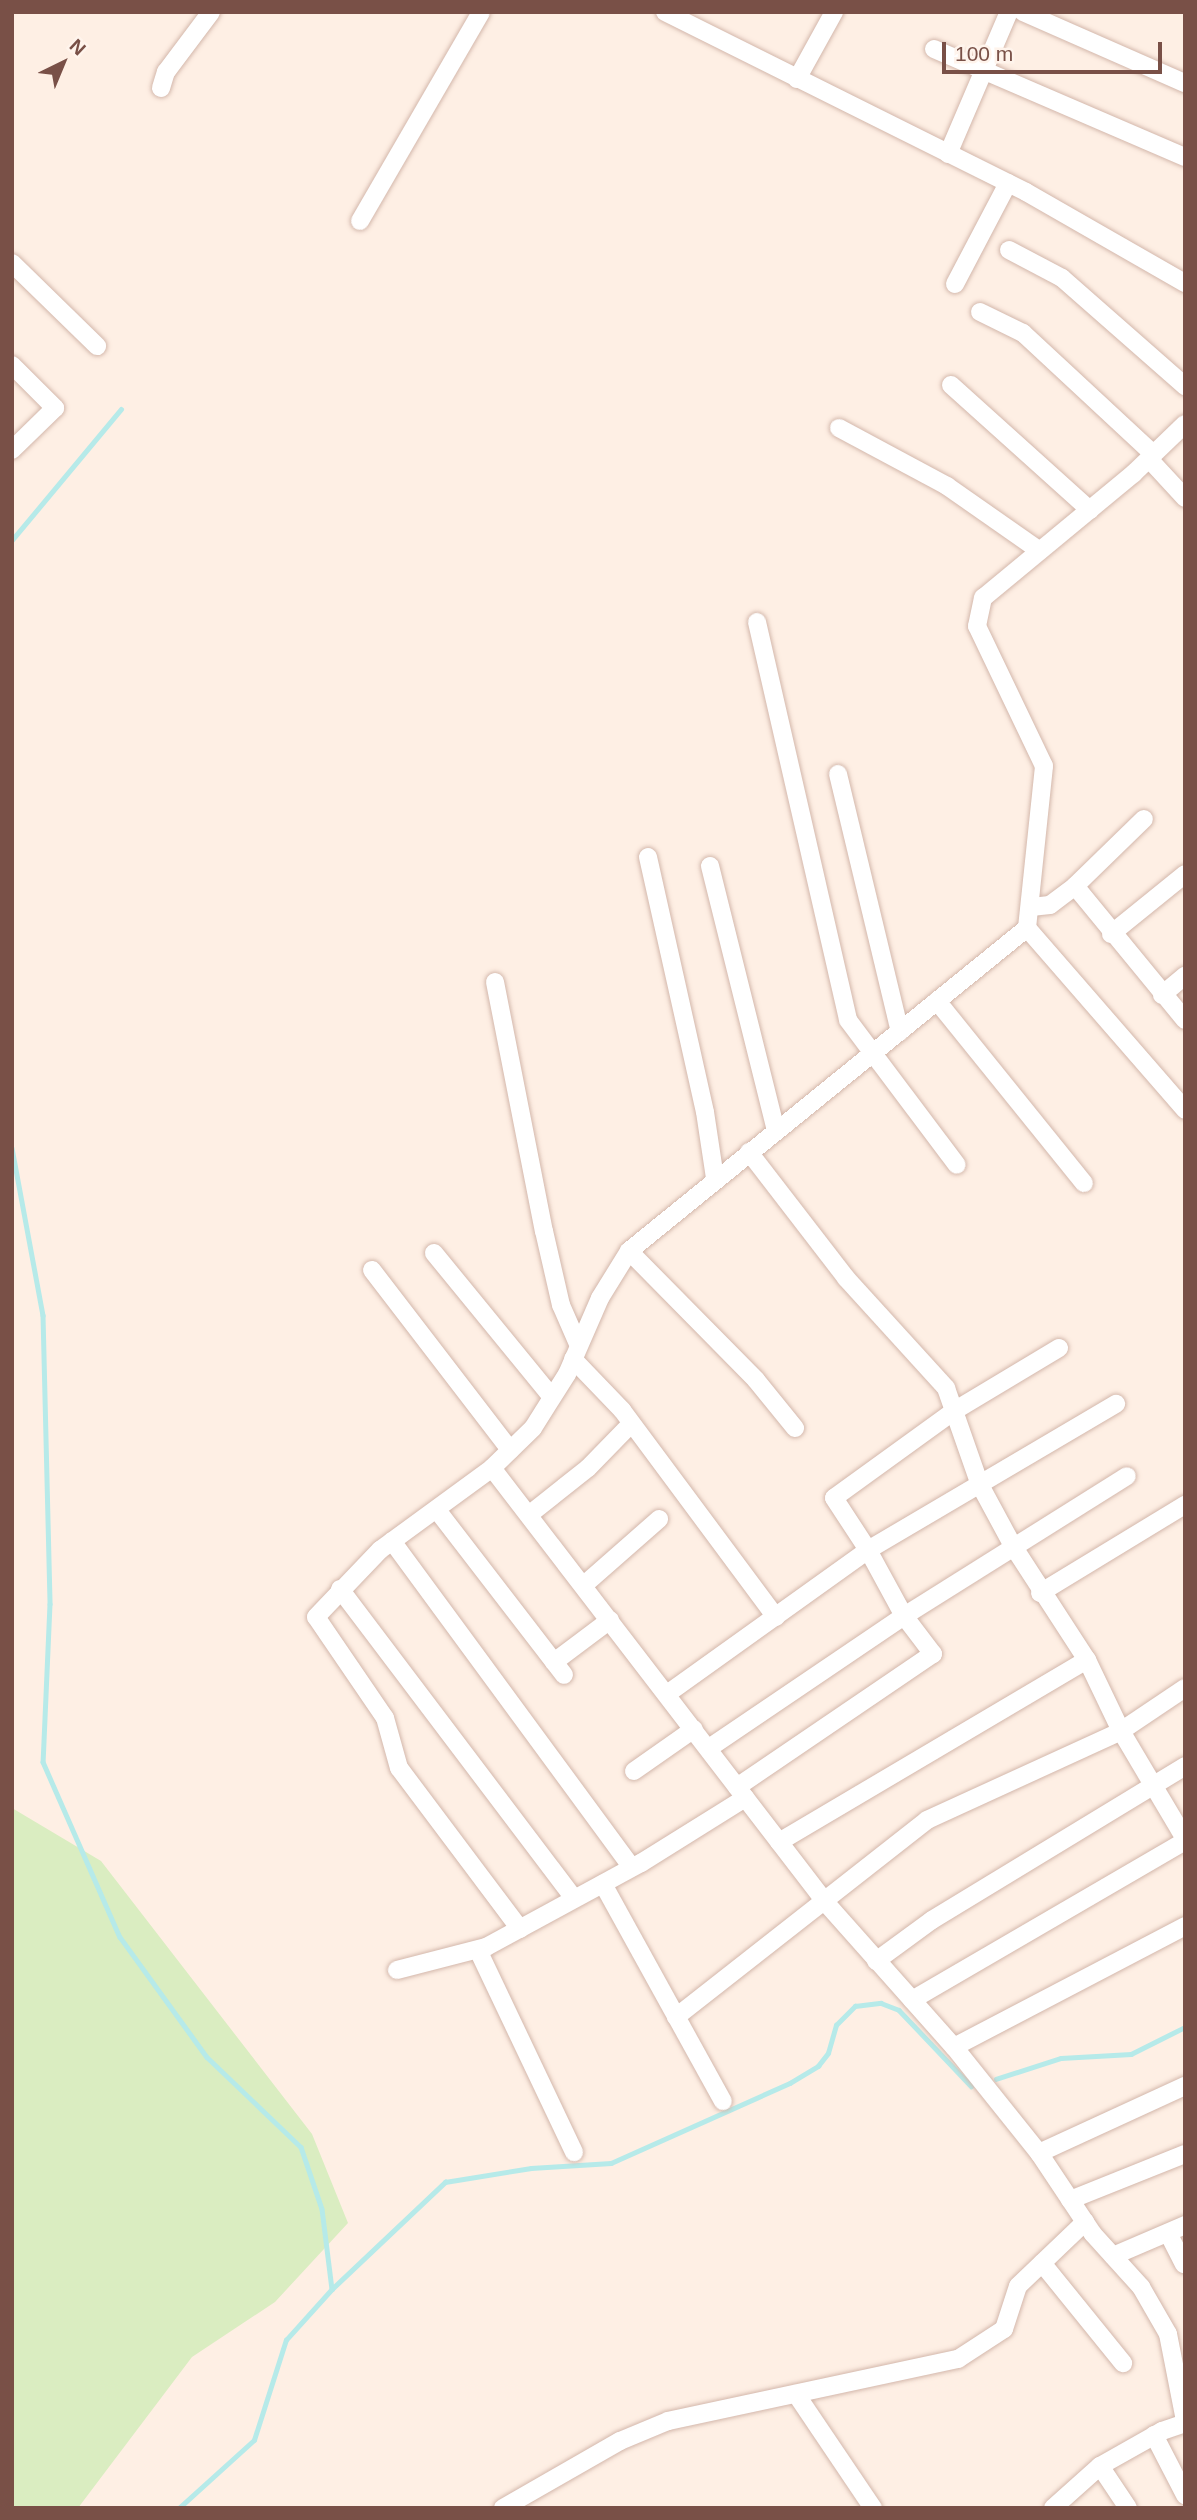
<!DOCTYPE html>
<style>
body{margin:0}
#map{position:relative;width:1197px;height:2520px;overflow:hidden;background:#feefe4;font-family:Arial,sans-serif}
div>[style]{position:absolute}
.green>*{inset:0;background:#daedc1}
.stream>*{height:4.5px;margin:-2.25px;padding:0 2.25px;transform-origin:2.25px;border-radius:2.25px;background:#b6eae9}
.roads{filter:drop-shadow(0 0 2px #d3b7ab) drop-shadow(0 0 2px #d3b7ab)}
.minor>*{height:18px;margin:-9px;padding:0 9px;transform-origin:9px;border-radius:9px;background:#fff}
span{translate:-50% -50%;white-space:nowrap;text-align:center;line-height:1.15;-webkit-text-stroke:6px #fff4ec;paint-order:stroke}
.frame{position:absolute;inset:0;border:14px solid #795047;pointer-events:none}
.north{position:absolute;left:28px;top:28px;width:70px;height:70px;-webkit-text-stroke:5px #fff4ec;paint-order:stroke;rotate:43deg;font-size:19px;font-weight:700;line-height:28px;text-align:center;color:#795047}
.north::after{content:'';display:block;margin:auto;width:24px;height:32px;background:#795047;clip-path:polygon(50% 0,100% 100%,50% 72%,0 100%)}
.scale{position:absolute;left:942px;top:42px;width:220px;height:32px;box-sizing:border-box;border:4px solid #795047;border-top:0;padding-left:9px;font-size:21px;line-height:24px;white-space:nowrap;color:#795047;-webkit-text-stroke:5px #fff4ec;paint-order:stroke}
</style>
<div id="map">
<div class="green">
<div style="clip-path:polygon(12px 1808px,101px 1861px,312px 2134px,348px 2223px,275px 2302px,192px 2357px,78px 2508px,12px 2508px)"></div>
</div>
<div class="stream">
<div style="left:12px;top:540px;width:170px;rotate:-50.2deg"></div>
<div style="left:12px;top:1148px;width:170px;rotate:79.5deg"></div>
<div style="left:43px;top:1315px;width:289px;rotate:88.6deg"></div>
<div style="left:50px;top:1604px;width:158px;rotate:92.5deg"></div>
<div style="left:43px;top:1762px;width:191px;rotate:66.3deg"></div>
<div style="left:120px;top:1937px;width:148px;rotate:54.1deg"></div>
<div style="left:207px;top:2057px;width:130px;rotate:43.8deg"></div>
<div style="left:301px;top:2147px;width:65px;rotate:71.3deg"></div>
<div style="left:322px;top:2209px;width:81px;rotate:82.9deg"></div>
<div style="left:996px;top:2079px;width:68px;rotate:-17.9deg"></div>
<div style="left:1061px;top:2058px;width:70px;rotate:-3.3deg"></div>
<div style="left:1131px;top:2054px;width:60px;rotate:-26.6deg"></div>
<div style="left:179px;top:2508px;width:101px;rotate:-42.2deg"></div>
<div style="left:254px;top:2440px;width:105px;rotate:-72.3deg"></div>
<div style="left:286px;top:2340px;width:69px;rotate:-48deg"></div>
<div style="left:332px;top:2289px;width:156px;rotate:-43.4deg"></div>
<div style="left:445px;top:2182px;width:87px;rotate:-9.2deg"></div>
<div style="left:531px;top:2168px;width:80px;rotate:-3.6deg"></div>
<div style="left:611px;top:2163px;width:196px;rotate:-24.1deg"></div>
<div style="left:790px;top:2083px;width:33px;rotate:-31deg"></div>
<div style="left:818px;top:2066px;width:16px;rotate:-52deg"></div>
<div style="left:828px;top:2053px;width:29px;rotate:-74deg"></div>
<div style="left:836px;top:2025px;width:27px;rotate:-45deg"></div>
<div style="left:855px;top:2006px;width:26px;rotate:-7deg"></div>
<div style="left:881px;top:2003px;width:19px;rotate:21deg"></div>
<div style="left:899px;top:2010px;width:105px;rotate:46.5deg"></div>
</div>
<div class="roads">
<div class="minor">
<div style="left:665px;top:12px;width:403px;rotate:26.5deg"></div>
<div style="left:1026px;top:192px;width:183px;rotate:29.8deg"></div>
<div style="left:1023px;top:12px;width:177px;rotate:23.7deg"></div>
<div style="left:934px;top:49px;width:273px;rotate:23.3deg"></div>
<div style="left:797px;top:79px;width:77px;rotate:-61.1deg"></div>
<div style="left:161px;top:88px;width:17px;rotate:-73deg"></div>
<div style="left:166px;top:72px;width:75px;rotate:-53.1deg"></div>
<div style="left:948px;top:154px;width:155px;rotate:-66.8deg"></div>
<div style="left:360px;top:221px;width:241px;rotate:-59.9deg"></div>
<div style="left:1009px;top:250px;width:60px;rotate:27.8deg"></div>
<div style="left:1062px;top:278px;width:164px;rotate:41.3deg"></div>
<div style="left:12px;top:263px;width:119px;rotate:44.3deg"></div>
<div style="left:955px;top:284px;width:114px;rotate:-62.3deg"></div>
<div style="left:980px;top:312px;width:48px;rotate:26deg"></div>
<div style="left:1023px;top:333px;width:178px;rotate:42.9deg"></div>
<div style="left:12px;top:365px;width:61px;rotate:45deg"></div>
<div style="left:55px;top:408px;width:60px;rotate:135.7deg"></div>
<div style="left:951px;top:385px;width:187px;rotate:42deg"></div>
<div style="left:839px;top:428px;width:123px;rotate:28.2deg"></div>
<div style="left:947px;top:486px;width:113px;rotate:35deg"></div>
<div style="left:1149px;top:459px;width:53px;rotate:47.3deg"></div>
<div style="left:757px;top:622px;width:408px;rotate:77.1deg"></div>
<div style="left:848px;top:1020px;width:181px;rotate:53.1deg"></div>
<div style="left:838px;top:774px;width:265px;rotate:76.5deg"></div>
<div style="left:648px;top:857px;width:261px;rotate:77.4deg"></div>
<div style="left:705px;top:1112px;width:67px;rotate:81.4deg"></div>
<div style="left:710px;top:866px;width:273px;rotate:76deg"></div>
<div style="left:1075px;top:886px;width:173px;rotate:50.6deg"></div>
<div style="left:1031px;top:907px;width:19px;rotate:-6deg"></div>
<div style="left:1050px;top:905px;width:31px;rotate:-37deg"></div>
<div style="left:1075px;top:886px;width:96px;rotate:-44.2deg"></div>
<div style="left:1027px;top:928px;width:241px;rotate:49deg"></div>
<div style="left:1111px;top:934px;width:95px;rotate:-39deg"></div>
<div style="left:495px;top:982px;width:254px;rotate:78.9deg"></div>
<div style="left:544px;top:1231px;width:76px;rotate:77.1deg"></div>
<div style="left:561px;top:1305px;width:43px;rotate:66.4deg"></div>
<div style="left:1162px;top:995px;width:30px;rotate:-40deg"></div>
<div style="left:937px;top:1001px;width:234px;rotate:51.1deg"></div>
<div style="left:749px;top:1152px;width:159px;rotate:52.4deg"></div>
<div style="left:846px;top:1278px;width:149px;rotate:47.7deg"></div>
<div style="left:946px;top:1388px;width:103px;rotate:70.7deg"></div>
<div style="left:980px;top:1485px;width:69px;rotate:61.6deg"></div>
<div style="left:1013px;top:1546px;width:136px;rotate:57deg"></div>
<div style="left:1087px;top:1660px;width:79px;rotate:64.4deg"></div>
<div style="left:1121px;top:1731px;width:126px;rotate:59.3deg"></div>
<div style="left:629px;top:1251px;width:181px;rotate:45.4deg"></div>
<div style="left:756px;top:1380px;width:62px;rotate:50.9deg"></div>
<div style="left:434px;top:1253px;width:186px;rotate:50.7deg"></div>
<div style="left:372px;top:1270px;width:227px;rotate:52.5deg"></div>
<div style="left:1059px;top:1348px;width:122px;rotate:149deg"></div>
<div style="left:954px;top:1411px;width:148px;rotate:144.1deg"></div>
<div style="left:834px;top:1498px;width:62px;rotate:56.8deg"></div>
<div style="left:868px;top:1550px;width:288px;rotate:-30.5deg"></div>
<div style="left:573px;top:1359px;width:71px;rotate:46.1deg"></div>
<div style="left:622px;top:1410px;width:258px;rotate:53.4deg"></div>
<div style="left:492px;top:1468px;width:548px;rotate:52.48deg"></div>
<div style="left:826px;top:1903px;width:193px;rotate:48.4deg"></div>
<div style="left:954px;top:2047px;width:136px;rotate:51.3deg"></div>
<div style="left:1039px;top:2153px;width:97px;rotate:56.3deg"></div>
<div style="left:1093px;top:2234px;width:72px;rotate:47.8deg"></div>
<div style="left:1141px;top:2287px;width:54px;rotate:60.1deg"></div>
<div style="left:1168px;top:2334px;width:89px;rotate:78.9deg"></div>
<div style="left:437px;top:1510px;width:208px;rotate:52.4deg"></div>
<div style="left:530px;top:1514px;width:74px;rotate:-38.4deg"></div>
<div style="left:588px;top:1468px;width:60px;rotate:-45.7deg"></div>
<div style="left:392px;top:1541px;width:403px;rotate:53.7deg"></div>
<div style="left:584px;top:1585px;width:100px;rotate:-41.3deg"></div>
<div style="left:340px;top:1589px;width:386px;rotate:52.9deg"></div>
<div style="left:1040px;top:1593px;width:170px;rotate:-31.3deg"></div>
<div style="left:554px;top:1662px;width:70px;rotate:-36.9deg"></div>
<div style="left:667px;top:1694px;width:247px;rotate:-35.6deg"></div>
<div style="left:868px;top:1550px;width:75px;rotate:61.4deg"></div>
<div style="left:904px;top:1616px;width:235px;rotate:145.9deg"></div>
<div style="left:634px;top:1771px;width:73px;rotate:-35deg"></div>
<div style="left:737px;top:1787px;width:237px;rotate:-34.2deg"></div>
<div style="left:933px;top:1654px;width:48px;rotate:-127.3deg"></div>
<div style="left:904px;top:1616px;width:263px;rotate:-32.1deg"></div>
<div style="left:779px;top:1842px;width:358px;rotate:-30.6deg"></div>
<div style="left:603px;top:1884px;width:248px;rotate:61.1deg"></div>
<div style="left:520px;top:1929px;width:201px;rotate:-126.9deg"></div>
<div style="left:399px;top:1768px;width:52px;rotate:-105.6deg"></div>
<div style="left:385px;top:1718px;width:122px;rotate:-124.3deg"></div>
<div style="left:316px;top:1617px;width:93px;rotate:-46.3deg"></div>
<div style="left:380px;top:1550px;width:139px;rotate:-36.2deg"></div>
<div style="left:492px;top:1468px;width:57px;rotate:-44.3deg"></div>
<div style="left:533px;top:1428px;width:64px;rotate:-57.8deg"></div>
<div style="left:567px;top:1374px;width:83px;rotate:-66.5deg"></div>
<div style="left:600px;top:1298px;width:55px;rotate:-58.3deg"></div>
<div style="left:629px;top:1251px;width:513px;rotate:-39.06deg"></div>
<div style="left:1027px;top:928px;width:163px;rotate:-84deg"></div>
<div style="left:1044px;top:766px;width:155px;rotate:-115.6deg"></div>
<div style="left:977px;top:626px;width:29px;rotate:-78deg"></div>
<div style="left:983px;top:598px;width:195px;rotate:-39.6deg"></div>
<div style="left:1133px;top:474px;width:72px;rotate:-43.9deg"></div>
<div style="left:478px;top:1950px;width:224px;rotate:64.6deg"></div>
<div style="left:876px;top:1961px;width:69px;rotate:-36.2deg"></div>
<div style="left:932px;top:1920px;width:296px;rotate:-31.3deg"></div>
<div style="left:397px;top:1970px;width:92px;rotate:-14.5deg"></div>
<div style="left:486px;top:1947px;width:176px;rotate:-28.5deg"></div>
<div style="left:641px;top:1863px;width:123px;rotate:-32deg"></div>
<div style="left:912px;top:2000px;width:316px;rotate:-30.2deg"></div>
<div style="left:676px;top:2017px;width:319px;rotate:-38.1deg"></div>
<div style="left:927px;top:1820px;width:213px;rotate:-24.6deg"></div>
<div style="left:1121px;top:1731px;width:77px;rotate:-33.9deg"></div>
<div style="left:954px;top:2047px;width:261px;rotate:-27.6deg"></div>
<div style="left:1039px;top:2153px;width:161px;rotate:-24.7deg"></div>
<div style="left:1070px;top:2200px;width:124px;rotate:-21.8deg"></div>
<div style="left:1168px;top:2233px;width:35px;rotate:63deg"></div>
<div style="left:1113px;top:2256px;width:78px;rotate:-23.3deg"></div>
<div style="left:1042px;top:2263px;width:129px;rotate:51deg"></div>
<div style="left:796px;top:2394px;width:138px;rotate:56deg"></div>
<div style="left:1154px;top:2435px;width:68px;rotate:62.7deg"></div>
<div style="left:1100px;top:2466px;width:50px;rotate:56.3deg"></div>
<div style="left:503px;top:2508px;width:135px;rotate:-29.8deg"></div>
<div style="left:620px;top:2441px;width:52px;rotate:-22.6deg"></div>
<div style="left:668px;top:2421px;width:297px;rotate:-12.1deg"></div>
<div style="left:958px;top:2359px;width:55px;rotate:-33.1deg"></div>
<div style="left:1004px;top:2329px;width:45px;rotate:-72deg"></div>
<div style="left:1018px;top:2286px;width:93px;rotate:-43.7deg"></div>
<div style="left:1053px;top:2508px;width:63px;rotate:-41.8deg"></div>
<div style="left:1100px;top:2466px;width:71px;rotate:-29.4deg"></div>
<div style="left:1162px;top:2431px;width:24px;rotate:-19deg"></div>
</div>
</div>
<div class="frame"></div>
<div class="north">N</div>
<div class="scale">100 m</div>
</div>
